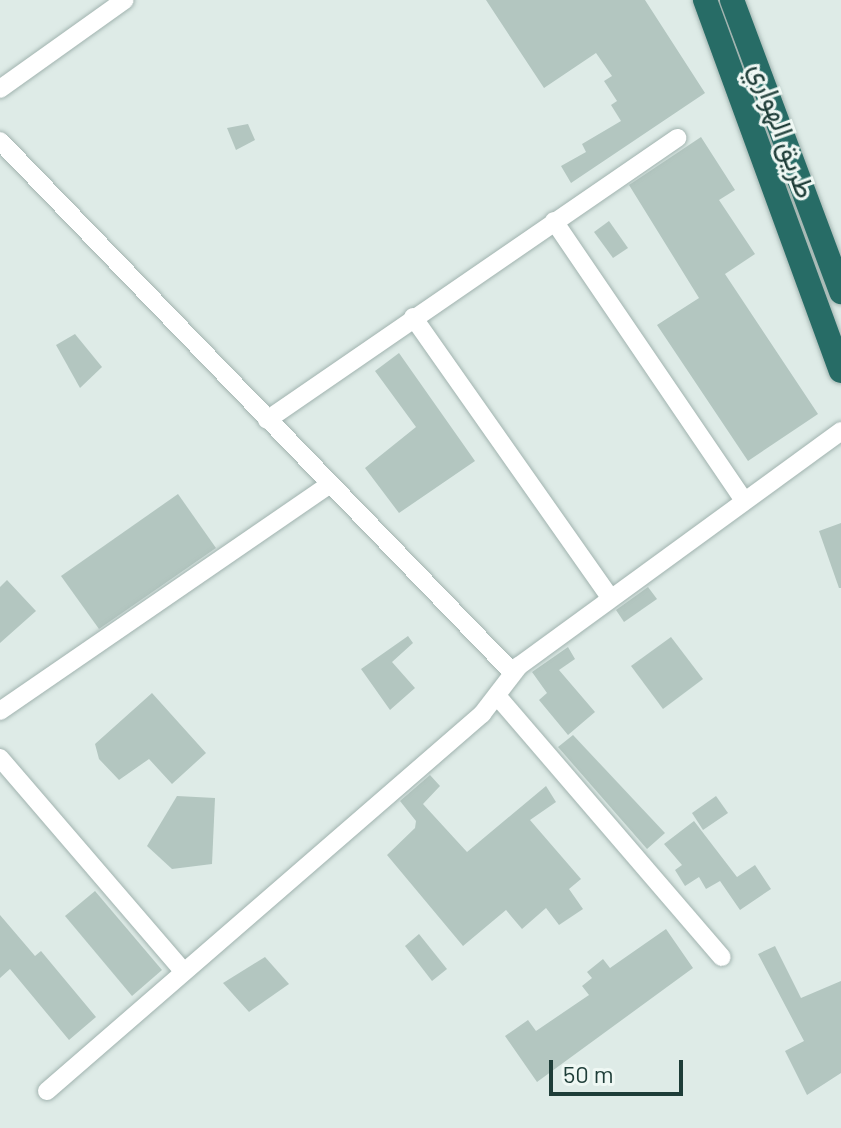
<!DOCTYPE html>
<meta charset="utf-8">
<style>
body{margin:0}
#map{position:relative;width:841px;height:1128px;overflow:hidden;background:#deebe7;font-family:Barlow,Vazirmatn,sans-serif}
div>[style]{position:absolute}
.building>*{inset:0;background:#b3c6c0}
.roads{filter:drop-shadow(0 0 2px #a1b3af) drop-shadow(0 0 2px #a1b3af)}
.street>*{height:18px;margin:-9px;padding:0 9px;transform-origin:9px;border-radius:9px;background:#fff}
.highway>*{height:24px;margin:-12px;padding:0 12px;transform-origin:12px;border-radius:12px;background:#276c66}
span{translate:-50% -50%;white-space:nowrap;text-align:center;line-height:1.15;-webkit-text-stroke:6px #eff8f4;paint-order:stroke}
.street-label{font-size:28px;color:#1e3d38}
.scale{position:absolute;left:549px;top:1060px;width:134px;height:36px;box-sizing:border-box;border:4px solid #1e3d38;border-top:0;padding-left:10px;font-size:24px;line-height:28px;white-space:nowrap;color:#1e3d38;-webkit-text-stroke:6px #eff8f4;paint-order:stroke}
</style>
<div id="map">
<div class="building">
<div style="clip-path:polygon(486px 0,645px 0,705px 93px,571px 183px,561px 166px,586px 152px,582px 144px,621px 121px,611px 105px,617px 101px,604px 81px,612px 76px,596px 53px,544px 88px)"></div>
<div style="clip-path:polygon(248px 124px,255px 140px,236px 150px,227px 128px)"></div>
<div style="clip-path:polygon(701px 137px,735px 190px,719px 200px,755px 254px,725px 274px,818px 414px,748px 461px,657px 325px,699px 298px,629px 185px)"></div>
<div style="clip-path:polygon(609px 221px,628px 248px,613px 258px,594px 232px)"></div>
<div style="clip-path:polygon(75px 334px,102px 367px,80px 388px,56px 345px)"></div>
<div style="clip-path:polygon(399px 353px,475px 461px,399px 513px,365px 468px,416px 427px,375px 371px)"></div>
<div style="clip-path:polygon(178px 494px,216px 548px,99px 629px,61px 576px)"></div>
<div style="clip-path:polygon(841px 523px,841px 588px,839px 588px,819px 531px)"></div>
<div style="clip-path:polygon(7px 580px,36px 611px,0 643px,0 587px)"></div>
<div style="clip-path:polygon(648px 587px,657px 599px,624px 622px,616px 610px)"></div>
<div style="clip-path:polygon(408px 636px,413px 643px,392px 662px,415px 688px,390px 710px,361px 669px)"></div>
<div style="clip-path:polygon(671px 637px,703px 679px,663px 709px,631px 666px)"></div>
<div style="clip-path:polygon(568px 647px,575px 659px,559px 670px,595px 712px,568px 735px,539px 700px,547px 693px,532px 672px)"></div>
<div style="clip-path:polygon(152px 693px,206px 753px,172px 784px,149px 759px,119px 780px,99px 759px,95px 744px)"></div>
<div style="clip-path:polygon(573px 735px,665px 833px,647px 849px,558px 747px)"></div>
<div style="clip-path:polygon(430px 775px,440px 786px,423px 804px,467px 852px,546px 786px,556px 802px,530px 820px,581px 879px,569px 889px,583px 909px,559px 925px,546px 908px,522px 929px,506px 910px,463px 946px,387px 855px,415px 828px,416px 821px,400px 801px)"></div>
<div style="clip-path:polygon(177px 796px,215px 798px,212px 864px,172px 869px,147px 846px)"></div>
<div style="clip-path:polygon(716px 796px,728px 813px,703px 830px,692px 813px)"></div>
<div style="clip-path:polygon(694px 821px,737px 877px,755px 865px,771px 889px,740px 910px,720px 881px,706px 889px,699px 877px,685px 886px,675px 870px,682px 865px,664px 844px)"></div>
<div style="clip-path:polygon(95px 891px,162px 970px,132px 996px,65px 916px)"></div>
<div style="clip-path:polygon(0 915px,35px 956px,41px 951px,96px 1017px,69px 1040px,10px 969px,0 978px)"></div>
<div style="clip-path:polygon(666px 929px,693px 968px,537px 1082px,505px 1036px,528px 1020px,536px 1031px,589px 995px,582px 986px,592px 978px,587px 972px,603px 959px,610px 968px)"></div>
<div style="clip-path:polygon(419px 934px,447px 969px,432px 981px,405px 946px)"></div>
<div style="clip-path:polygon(775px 946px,801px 998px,841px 981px,841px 1073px,807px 1095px,785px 1051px,804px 1041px,758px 954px)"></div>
<div style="clip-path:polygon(265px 957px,289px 984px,249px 1012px,223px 983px)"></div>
</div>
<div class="roads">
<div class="street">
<div style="left:0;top:89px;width:153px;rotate:-35.5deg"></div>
<div style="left:0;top:141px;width:739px;rotate:46.04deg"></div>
<div style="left:554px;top:221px;width:336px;rotate:55.8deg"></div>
<div style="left:413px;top:317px;width:342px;rotate:54.9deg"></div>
<div style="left:267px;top:420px;width:498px;rotate:-34.5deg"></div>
<div style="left:498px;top:697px;width:343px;rotate:49.3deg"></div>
<div style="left:0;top:711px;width:399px;rotate:-34.5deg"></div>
<div style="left:0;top:758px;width:281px;rotate:49.3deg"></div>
<div style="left:47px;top:1091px;width:576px;rotate:-40.91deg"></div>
<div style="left:482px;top:714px;width:61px;rotate:-52.4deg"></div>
<div style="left:519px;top:666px;width:399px;rotate:-36.1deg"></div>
</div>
<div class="highway">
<div style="left:705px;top:0;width:395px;rotate:69.9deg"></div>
<div style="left:732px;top:0;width:312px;rotate:69.5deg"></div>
</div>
</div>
<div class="street-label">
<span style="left:784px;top:130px;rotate:70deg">طريق الهواري</span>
</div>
<div class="scale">50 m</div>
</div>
